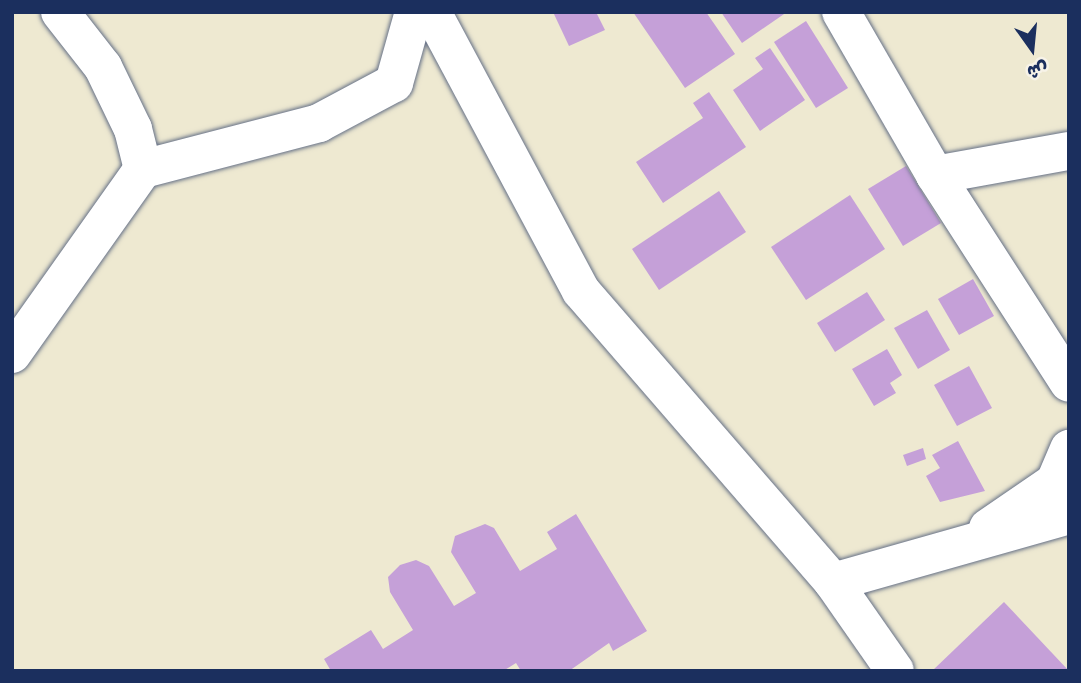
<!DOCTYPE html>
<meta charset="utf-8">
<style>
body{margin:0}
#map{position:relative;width:1081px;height:683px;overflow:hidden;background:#eee9d1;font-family:Mynerve,"Playpen Sans Arabic",sans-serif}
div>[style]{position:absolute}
.building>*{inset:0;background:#c5a0d8}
.roads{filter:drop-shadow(0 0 2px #657086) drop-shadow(0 0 2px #657086)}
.minor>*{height:38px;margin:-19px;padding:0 19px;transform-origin:19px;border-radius:19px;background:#fff}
span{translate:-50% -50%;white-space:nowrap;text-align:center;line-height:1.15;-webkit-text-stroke:7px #f7f3e8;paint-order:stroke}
.frame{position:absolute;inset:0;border:14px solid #1b2f5e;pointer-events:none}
.north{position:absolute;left:997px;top:14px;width:70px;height:70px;-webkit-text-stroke:5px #f7f3e8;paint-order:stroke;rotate:165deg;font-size:19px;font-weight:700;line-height:28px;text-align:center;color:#1b2f5e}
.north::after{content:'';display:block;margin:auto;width:24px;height:32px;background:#1b2f5e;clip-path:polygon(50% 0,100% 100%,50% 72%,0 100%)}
</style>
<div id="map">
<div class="building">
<div style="clip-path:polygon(553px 12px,596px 12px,605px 30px,569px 46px)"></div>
<div style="clip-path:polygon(633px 12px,706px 12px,735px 54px,685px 88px)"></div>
<div style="clip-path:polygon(721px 12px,787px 12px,742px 43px)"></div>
<div style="clip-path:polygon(806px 21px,848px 88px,816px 108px,774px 42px)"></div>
<div style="clip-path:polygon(770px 48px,805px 100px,760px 131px,733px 90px,763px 69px,755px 58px)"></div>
<div style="clip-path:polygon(709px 92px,746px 147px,663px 203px,636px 162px,703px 118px,693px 103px)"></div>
<div style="clip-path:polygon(906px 166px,941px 223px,903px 246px,868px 189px)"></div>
<div style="clip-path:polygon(719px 191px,746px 232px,659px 290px,632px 249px)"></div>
<div style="clip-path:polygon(850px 195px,885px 249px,806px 300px,771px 247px)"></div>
<div style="clip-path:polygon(973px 279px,994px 316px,959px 335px,938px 299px)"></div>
<div style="clip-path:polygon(867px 292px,885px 320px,835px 352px,817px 323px)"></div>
<div style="clip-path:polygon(927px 310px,950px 350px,918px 369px,894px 328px)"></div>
<div style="clip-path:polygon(887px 349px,902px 375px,890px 383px,896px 393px,874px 406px,852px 369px)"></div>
<div style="clip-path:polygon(969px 366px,992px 408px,957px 426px,934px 385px)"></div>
<div style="clip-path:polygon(958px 441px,985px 491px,940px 502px,926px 476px,940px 468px,932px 455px)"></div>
<div style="clip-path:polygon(923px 448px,926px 459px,907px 466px,903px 455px)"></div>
<div style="clip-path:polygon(576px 514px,647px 631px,613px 651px,609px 643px,569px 671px,521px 671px,516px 663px,503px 671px,331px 671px,324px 659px,371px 630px,383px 649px,413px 630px,390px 592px,388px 577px,400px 565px,416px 560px,429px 566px,454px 606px,476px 593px,451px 552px,455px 536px,485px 524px,494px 528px,520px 571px,557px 549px,547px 532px)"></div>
<div style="clip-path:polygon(1004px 602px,1069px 671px,932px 671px)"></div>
</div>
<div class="roads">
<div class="minor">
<div style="left:60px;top:12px;width:70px;rotate:52deg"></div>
<div style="left:103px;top:67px;width:69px;rotate:64.2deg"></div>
<div style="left:133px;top:129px;width:41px;rotate:76deg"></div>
<div style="left:432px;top:12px;width:316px;rotate:61.9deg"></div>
<div style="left:581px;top:291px;width:385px;rotate:49.1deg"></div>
<div style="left:833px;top:582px;width:108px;rotate:55.1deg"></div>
<div style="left:841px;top:12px;width:188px;rotate:60deg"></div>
<div style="left:935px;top:175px;width:136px;rotate:-10.2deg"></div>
<div style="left:935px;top:175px;width:247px;rotate:57.2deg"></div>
<div style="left:12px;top:354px;width:227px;rotate:-54.7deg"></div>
<div style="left:143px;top:169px;width:182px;rotate:-14.6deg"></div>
<div style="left:319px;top:123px;width:85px;rotate:-28.1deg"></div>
<div style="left:394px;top:83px;width:74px;rotate:-74.3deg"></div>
<div style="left:988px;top:528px;width:81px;rotate:-34.5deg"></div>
<div style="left:1055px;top:482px;width:36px;rotate:-67deg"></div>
<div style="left:833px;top:582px;width:245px;rotate:-15.8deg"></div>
</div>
</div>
<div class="frame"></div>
<div class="north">ش</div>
</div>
